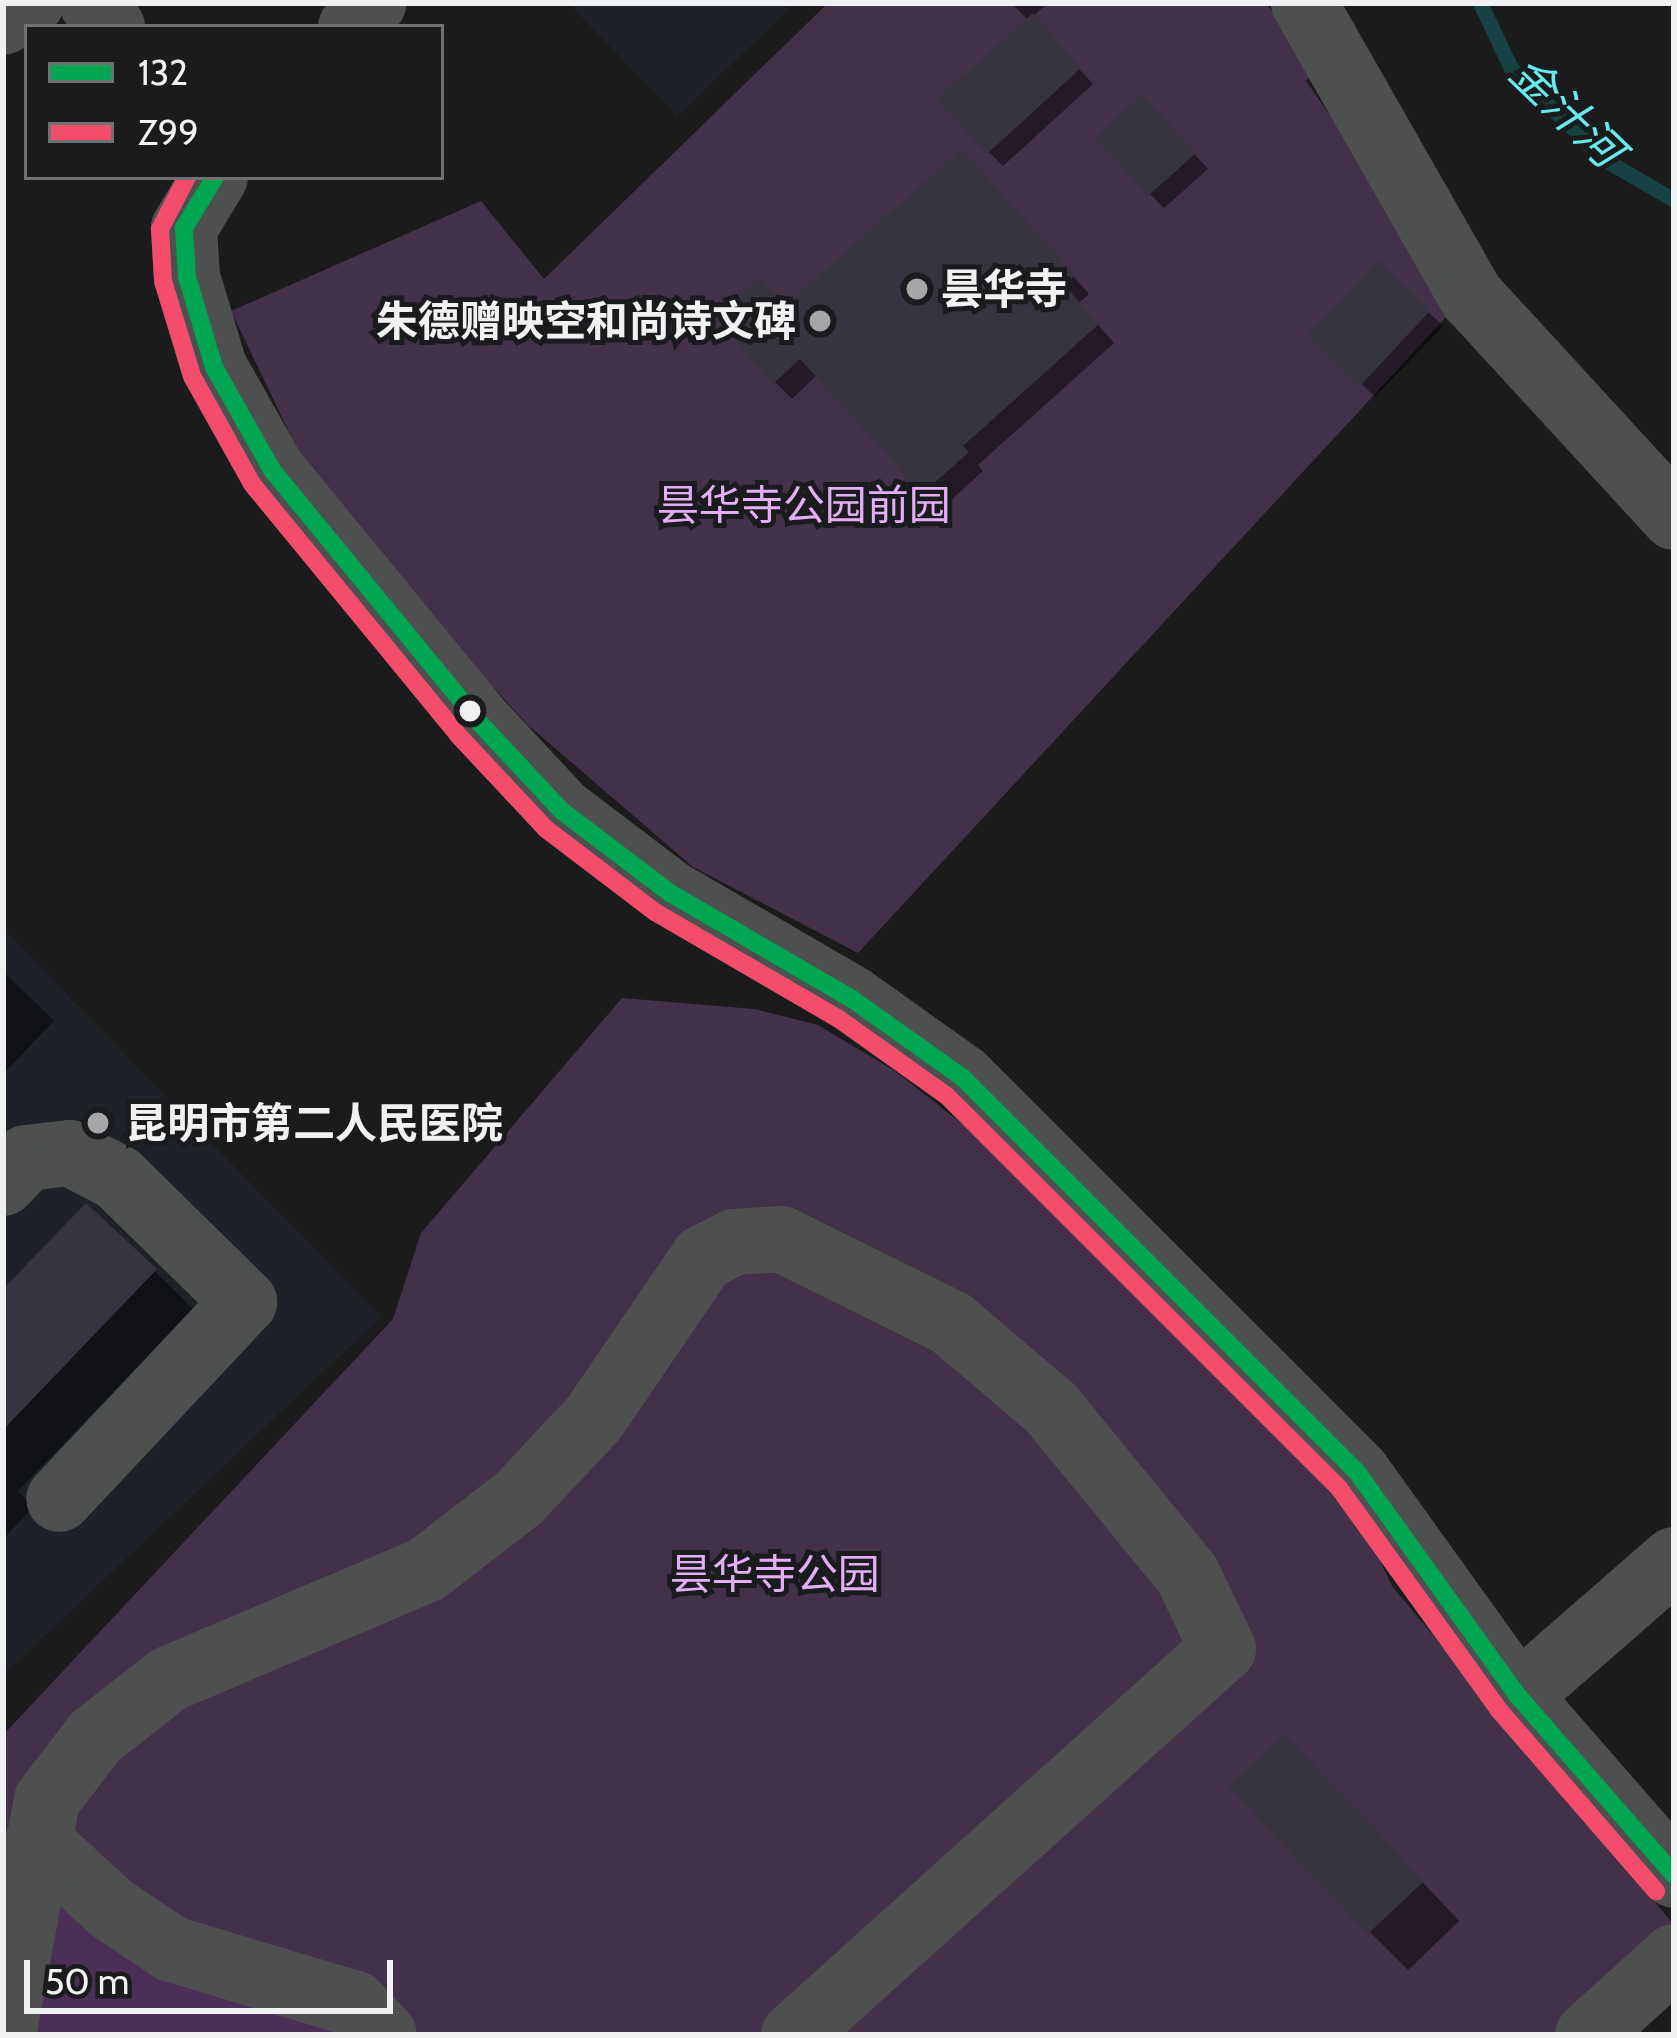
<!DOCTYPE html>
<meta charset="utf-8">
<style>
body{margin:0}
#map{position:relative;width:1677px;height:2038px;overflow:hidden;background:#1b1b1c;font-family:Cabin,"Noto Sans SC",sans-serif}
div>[style]{position:absolute}
.built>*{inset:0;background:#1e2228}
.green>*{inset:0;background:#433049}
.forest>*{inset:0;background:#4c2f56}
.shadow>*{inset:0;background:#0007}
.stream>*{height:15px;margin:-7.5px;padding:0 7.5px;transform-origin:7.5px;border-radius:7.5px;background:#174243}
.building>*{inset:0;background:#36343f}
.minor>*{height:66px;margin:-33px;padding:0 33px;transform-origin:33px;border-radius:33px;background:#4e5050}
.bus-1>*{height:18px;margin:-9px;padding:0 9px;transform-origin:9px;border-radius:9px;background:#00a651}
.bus-2>*{height:18px;margin:-9px;padding:0 9px;transform-origin:9px;border-radius:9px;background:#f44d6c}
.dots>*{width:33px;height:33px;translate:-50% -50%;box-sizing:border-box;border:6px solid #1a1b1d;border-radius:50%}
span{translate:-50% -50%;white-space:nowrap;text-align:center;line-height:1.15;-webkit-text-stroke:10px #1a1b1d;paint-order:stroke}
.poi-label{font-size:42px;color:#f0f1f2;font-weight:700}
.left{translate:0 -50%;text-align:left}
.right{translate:-100% -50%;text-align:right}
.park-label{font-size:42px;color:#e4aef6}
.water-label{font-size:45px;color:#68e9ec;font-style:italic}
.frame{position:absolute;inset:0;border:6px solid #f0f1f2;pointer-events:none}
.legend{position:absolute;left:24px;top:24px;width:420px;height:156px;box-sizing:border-box;background:#1a1b1d;border:3px solid #707172;margin:0;padding:15px 21px;list-style:none;font-size:36px;color:#f0f1f2}
.legend li{display:flex;align-items:center;gap:24px;height:60px}
.legend b{width:60px;border:3px solid #707172}
.scale{position:absolute;left:24px;top:1960px;width:369px;height:54px;box-sizing:border-box;border:6px solid #f0f1f2;border-top:0;padding-left:15px;font-size:36px;line-height:42px;white-space:nowrap;color:#f0f1f2;-webkit-text-stroke:9px #1a1b1d;paint-order:stroke}
</style>
<div id="map">
<div class="built">
<div style="clip-path:polygon(568px 3px,796px 3px,677px 116px)"></div>
<div style="clip-path:polygon(3px 929px,381px 1317px,3px 1675px)"></div>
</div>
<div class="green">
<div style="clip-path:polygon(828px 3px,1265px 3px,1322px 64px,1306px 81px,1460px 302px,858px 953px,693px 867px,528px 725px,324px 505px,231px 311px,481px 201px,544px 279px)"></div>
<div style="clip-path:polygon(622px 998px,754px 1009px,818px 1025px,895px 1071px,1027px 1175px,1353px 1503px,1392px 1586px,1674px 1925px,1674px 1943px,1574px 2035px,3px 2035px,3px 1735px,393px 1319px,421px 1233px)"></div>
</div>
<div class="forest">
<div style="clip-path:polygon(86px 1874px,349px 2035px,3px 2035px,3px 1933px)"></div>
</div>
<div class="shadow">
<div style="clip-path:polygon(1011px 3px,1048px 3px,1032px 17px,1093px 84px,1003px 166px,989px 152px,1029px 21px)"></div>
<div style="clip-path:polygon(1156px 112px,1208px 169px,1164px 208px,1150px 194px)"></div>
<div style="clip-path:polygon(979px 170px,1089px 294px,1079px 303px,1114px 343px,978px 465px,983px 471px,941px 509px,818px 374px,792px 399px,775px 382px,786px 309px)"></div>
<div style="clip-path:polygon(1379px 265px,1443px 326px,1375px 397px,1312px 335px)"></div>
<div style="clip-path:polygon(3px 971px,54px 1021px,3px 1074px)"></div>
<div style="clip-path:polygon(94px 1211px,193px 1309px,18px 1491px,34px 1507px,3px 1539px,3px 1294px)"></div>
<div style="clip-path:polygon(1322px 1775px,1459px 1921px,1408px 1970px,1370px 1932px)"></div>
</div>
<div class="stream">
<div style="left:1480px;top:3px;width:72px;rotate:64.5deg"></div>
<div style="left:1511px;top:68px;width:132px;rotate:44.4deg"></div>
<div style="left:1605px;top:160px;width:80px;rotate:30.1deg"></div>
</div>
<div class="building">
<div style="clip-path:polygon(1033px 13px,1081px 68px,987px 154px,937px 99px)"></div>
<div style="clip-path:polygon(1142px 94px,1196px 153px,1148px 196px,1095px 137px)"></div>
<div style="clip-path:polygon(962px 149px,1075px 275px,1064px 285px,1099px 324px,963px 446px,969px 452px,922px 494px,800px 359px,773px 384px,714px 318px,759px 277px,785px 305px)"></div>
<div style="clip-path:polygon(1379px 260px,1431px 310px,1360px 386px,1307px 335px)"></div>
<div style="clip-path:polygon(86px 1203px,157px 1269px,3px 1430px,3px 1289px)"></div>
<div style="clip-path:polygon(1284px 1733px,1424px 1881px,1368px 1934px,1228px 1787px)"></div>
</div>
<div class="minor">
<div style="left:92px;top:3px;width:31px;rotate:50deg"></div>
<div style="left:1304px;top:3px;width:339px;rotate:60.3deg"></div>
<div style="left:1472px;top:297px;width:299px;rotate:47.4deg"></div>
<div style="left:3px;top:22px;width:34px;rotate:-34deg"></div>
<div style="left:351px;top:27px;width:33px;rotate:-47deg"></div>
<div style="left:215px;top:177px;width:60px;rotate:121.3deg"></div>
<div style="left:184px;top:228px;width:49px;rotate:86.5deg"></div>
<div style="left:187px;top:277px;width:94px;rotate:73.3deg"></div>
<div style="left:214px;top:367px;width:118px;rotate:60.6deg"></div>
<div style="left:272px;top:470px;width:323px;rotate:50.6deg"></div>
<div style="left:477px;top:720px;width:125px;rotate:47deg"></div>
<div style="left:562px;top:811px;width:136px;rotate:37.2deg"></div>
<div style="left:670px;top:893px;width:211px;rotate:30.2deg"></div>
<div style="left:852px;top:999px;width:136px;rotate:35.4deg"></div>
<div style="left:963px;top:1078px;width:557px;rotate:45deg"></div>
<div style="left:1357px;top:1472px;width:276px;rotate:54.3deg"></div>
<div style="left:1518px;top:1696px;width:237px;rotate:48.9deg"></div>
<div style="left:3px;top:1183px;width:34px;rotate:-47deg"></div>
<div style="left:26px;top:1158px;width:44px;rotate:-6.5deg"></div>
<div style="left:70px;top:1153px;width:54px;rotate:27.5deg"></div>
<div style="left:118px;top:1178px;width:177px;rotate:44.5deg"></div>
<div style="left:244px;top:1302px;width:270px;rotate:133.2deg"></div>
<div style="left:1518px;top:1696px;width:207px;rotate:-41.1deg"></div>
<div style="left:38px;top:1841px;width:100px;rotate:42.6deg"></div>
<div style="left:112px;top:1909px;width:72px;rotate:33.7deg"></div>
<div style="left:172px;top:1949px;width:191px;rotate:16.7deg"></div>
<div style="left:355px;top:2004px;width:42px;rotate:46.9deg"></div>
<div style="left:3px;top:2035px;width:239px;rotate:-79.4deg"></div>
<div style="left:47px;top:1800px;width:79px;rotate:-52.7deg"></div>
<div style="left:95px;top:1737px;width:94px;rotate:-38.1deg"></div>
<div style="left:169px;top:1679px;width:279px;rotate:-23deg"></div>
<div style="left:426px;top:1570px;width:118px;rotate:-37.7deg"></div>
<div style="left:519px;top:1498px;width:110px;rotate:-46.8deg"></div>
<div style="left:594px;top:1418px;width:194px;rotate:-55.7deg"></div>
<div style="left:703px;top:1258px;width:35px;rotate:-27deg"></div>
<div style="left:734px;top:1242px;width:47px;rotate:-3.7deg"></div>
<div style="left:781px;top:1239px;width:190px;rotate:26.3deg"></div>
<div style="left:951px;top:1323px;width:131px;rotate:40.4deg"></div>
<div style="left:1051px;top:1408px;width:215px;rotate:50.7deg"></div>
<div style="left:1187px;top:1574px;width:83px;rotate:64.4deg"></div>
<div style="left:1223px;top:1649px;width:577px;rotate:138.02deg"></div>
<div style="left:1588px;top:2035px;width:116px;rotate:-42.2deg"></div>
</div>
<div class="bus-1">
<div style="left:215px;top:177px;width:60px;rotate:121.3deg"></div>
<div style="left:184px;top:228px;width:49px;rotate:86.5deg"></div>
<div style="left:187px;top:277px;width:94px;rotate:73.3deg"></div>
<div style="left:214px;top:367px;width:118px;rotate:60.6deg"></div>
<div style="left:272px;top:470px;width:323px;rotate:50.6deg"></div>
<div style="left:477px;top:720px;width:125px;rotate:47deg"></div>
<div style="left:562px;top:811px;width:136px;rotate:37.2deg"></div>
<div style="left:670px;top:893px;width:211px;rotate:30.2deg"></div>
<div style="left:852px;top:999px;width:136px;rotate:35.4deg"></div>
<div style="left:963px;top:1078px;width:557px;rotate:45deg"></div>
<div style="left:1357px;top:1472px;width:276px;rotate:54.3deg"></div>
<div style="left:1518px;top:1696px;width:237px;rotate:48.9deg"></div>
</div>
<div class="bus-2">
<div style="left:187px;top:177px;width:59px;rotate:117.4deg"></div>
<div style="left:160px;top:229px;width:52px;rotate:86.7deg"></div>
<div style="left:163px;top:281px;width:99px;rotate:73deg"></div>
<div style="left:192px;top:376px;width:124px;rotate:60.9deg"></div>
<div style="left:252px;top:484px;width:325px;rotate:50.6deg"></div>
<div style="left:458px;top:735px;width:129px;rotate:46.9deg"></div>
<div style="left:546px;top:829px;width:137px;rotate:37.3deg"></div>
<div style="left:655px;top:912px;width:213px;rotate:30.2deg"></div>
<div style="left:839px;top:1019px;width:133px;rotate:35.5deg"></div>
<div style="left:947px;top:1096px;width:554px;rotate:45deg"></div>
<div style="left:1339px;top:1488px;width:274px;rotate:54.2deg"></div>
<div style="left:1499px;top:1710px;width:240px;rotate:49.1deg"></div>
</div>
<div class="dots">
<div style="left:917px;top:289px;background:#a5a6a7"></div>
<div style="left:820px;top:321px;background:#a5a6a7"></div>
<div style="left:470px;top:711px;background:#f0f1f2"></div>
<div style="left:98px;top:1123px;background:#a5a6a7"></div>
</div>
<div class="poi-label">
<span class="left" style="left:941px;top:289px">昙华寺</span>
<span class="right" style="left:796px;top:321px">朱德赠映空和尚诗文碑</span>
<span class="left" style="left:125px;top:1123px">昆明市第二人民医院</span>
</div>
<div class="park-label">
<span style="left:804px;top:505px">昙华寺公园前园</span>
<span style="left:775px;top:1574px">昙华寺公园</span>
</div>
<div class="water-label">
<span style="left:1566px;top:112px;rotate:44deg">金汁河</span>
</div>
<div class="frame"></div>
<ul class="legend">
<li><b style="height:15px;background:#00a651"></b>132</li>
<li><b style="height:15px;background:#f44d6c"></b>Z99</li>
</ul>
<div class="scale">50 m</div>
</div>
